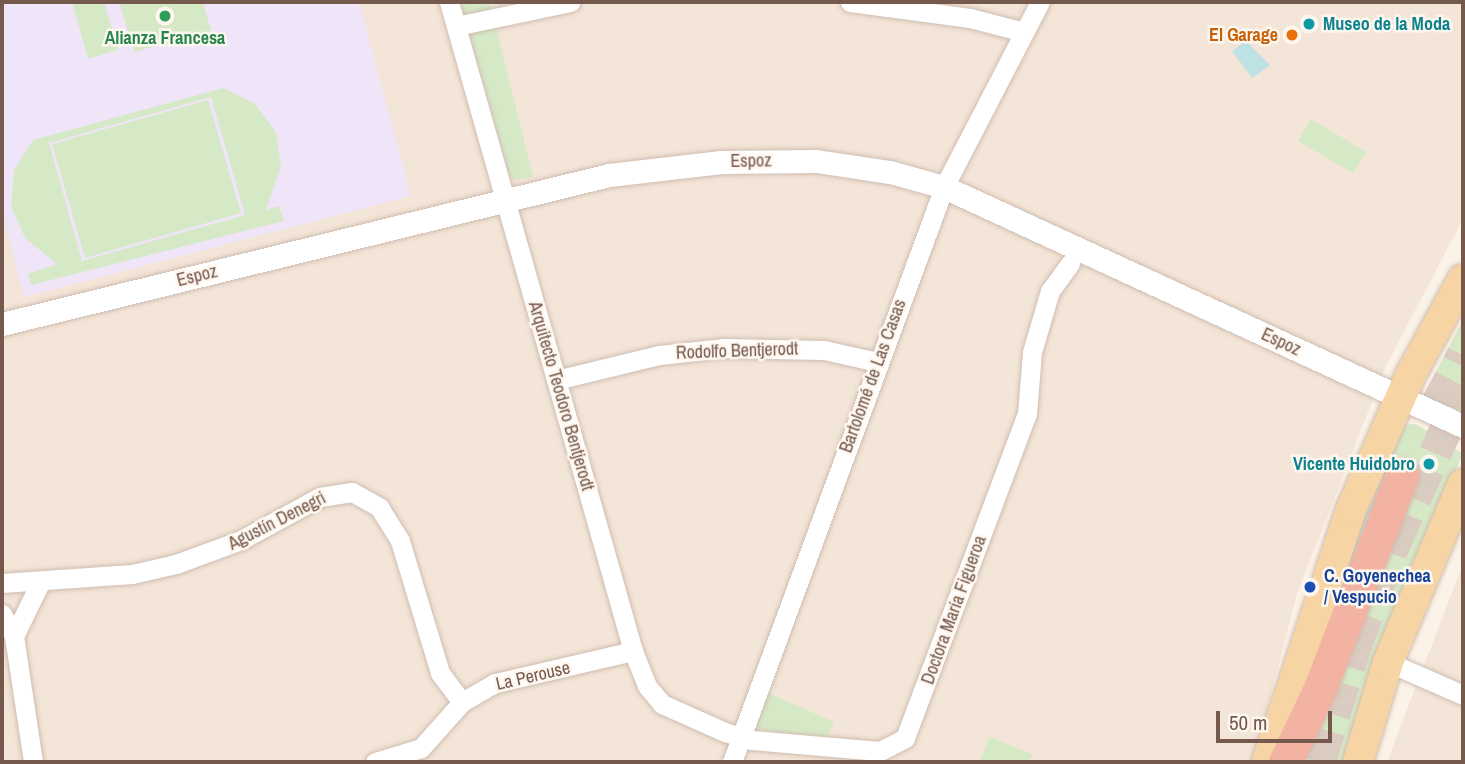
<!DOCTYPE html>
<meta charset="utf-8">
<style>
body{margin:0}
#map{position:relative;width:1465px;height:764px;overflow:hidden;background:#fcf3e8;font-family:"Archivo Narrow",sans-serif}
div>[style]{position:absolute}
.residential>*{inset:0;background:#f3e5d7}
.education>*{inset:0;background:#f0e5f8}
.green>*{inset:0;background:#d6e9c7}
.water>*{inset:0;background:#bde1e5}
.motorway-tunnel>*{height:33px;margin-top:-16.5px;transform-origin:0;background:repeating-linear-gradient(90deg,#daccc1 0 33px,transparent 0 50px)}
.roads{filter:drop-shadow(0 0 2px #cfbdb1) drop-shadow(0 0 2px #cfbdb1)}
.minor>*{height:19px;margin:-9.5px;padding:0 9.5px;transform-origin:9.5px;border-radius:9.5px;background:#fff}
.tertiary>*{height:23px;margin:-11.5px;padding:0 11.5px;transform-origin:11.5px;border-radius:11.5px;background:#fff}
.primary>*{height:30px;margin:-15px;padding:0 15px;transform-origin:15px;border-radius:15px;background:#f7d4a4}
.motorway>*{height:33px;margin:-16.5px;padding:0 16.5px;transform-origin:16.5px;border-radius:16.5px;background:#f3b3a2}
.dots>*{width:19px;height:19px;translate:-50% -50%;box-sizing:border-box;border:4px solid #fef7ef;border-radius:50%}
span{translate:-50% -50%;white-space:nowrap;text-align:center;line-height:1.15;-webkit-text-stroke:5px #fef7ef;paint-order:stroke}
.culture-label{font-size:18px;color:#0d838f;font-weight:700}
.left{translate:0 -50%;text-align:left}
.right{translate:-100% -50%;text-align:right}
.food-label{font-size:18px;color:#c56008;font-weight:700}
.leisure-label{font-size:18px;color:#27864d;font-weight:700}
.street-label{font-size:18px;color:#75594d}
.transit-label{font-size:18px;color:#164399;font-weight:700}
.frame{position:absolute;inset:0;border:4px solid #75594d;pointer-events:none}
.scale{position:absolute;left:1216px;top:711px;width:116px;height:32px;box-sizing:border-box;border:4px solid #75594d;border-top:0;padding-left:9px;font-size:21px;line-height:24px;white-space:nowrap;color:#75594d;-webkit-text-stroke:5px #fef7ef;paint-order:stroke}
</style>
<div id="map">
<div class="residential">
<div style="clip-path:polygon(2px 2px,1463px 2px,1463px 219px,1386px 366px,1297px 594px,1253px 762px,2px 762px)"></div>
<div style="clip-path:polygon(1463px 564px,1463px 762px,1388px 762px,1393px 746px)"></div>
</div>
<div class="education">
<div style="clip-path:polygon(2px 2px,359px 2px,411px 196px,24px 297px,2px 211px)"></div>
</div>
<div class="green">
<div style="clip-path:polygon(72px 2px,104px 2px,118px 50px,88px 59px)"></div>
<div style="clip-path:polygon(119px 2px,203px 2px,211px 31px,134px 52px)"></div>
<div style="clip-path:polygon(461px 2px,490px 2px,533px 177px,515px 180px,509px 174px)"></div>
<div style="clip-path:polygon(evenodd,223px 88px,255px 104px,276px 132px,281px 166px,266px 210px,279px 206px,284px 221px,31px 285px,28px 274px,57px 264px,25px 238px,11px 206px,14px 170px,33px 140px,223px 88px,211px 97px,245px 215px,82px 261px,49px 143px,211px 97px)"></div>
<div style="clip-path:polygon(208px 100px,241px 213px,85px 258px,52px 144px)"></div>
<div style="clip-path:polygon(1311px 119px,1366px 152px,1353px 173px,1298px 141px)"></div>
<div style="clip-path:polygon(1463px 320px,1463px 416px,1424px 395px)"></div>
<div style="clip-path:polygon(1416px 424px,1463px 454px,1411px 566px,1344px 762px,1294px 762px,1357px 529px,1404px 425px)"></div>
<div style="clip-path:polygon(769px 693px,834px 722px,826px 738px,758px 729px,756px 720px)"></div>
<div style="clip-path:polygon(990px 737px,1032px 754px,1029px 762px,980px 761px)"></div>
</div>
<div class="water">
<div style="clip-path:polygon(1246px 41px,1270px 65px,1252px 78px,1232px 51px)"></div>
</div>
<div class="motorway-tunnel">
<div style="left:1435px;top:408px;width:60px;rotate:-62.2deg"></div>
<div style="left:1319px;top:762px;width:121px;rotate:-72.8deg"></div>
<div style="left:1355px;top:646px;width:109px;rotate:-69.1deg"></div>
<div style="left:1394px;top:544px;width:168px;rotate:-65.7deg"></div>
</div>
<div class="roads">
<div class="minor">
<div style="left:449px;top:2px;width:675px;rotate:74.17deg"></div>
<div style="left:633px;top:651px;width:38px;rotate:68deg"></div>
<div style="left:647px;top:686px;width:23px;rotate:50deg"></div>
<div style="left:662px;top:704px;width:69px;rotate:24deg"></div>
<div style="left:725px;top:732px;width:28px;rotate:17deg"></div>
<div style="left:752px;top:740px;width:128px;rotate:4.9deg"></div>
<div style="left:880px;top:751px;width:28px;rotate:-27deg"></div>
<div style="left:905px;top:738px;width:346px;rotate:-69.4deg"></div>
<div style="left:1027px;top:414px;width:62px;rotate:-85.4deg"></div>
<div style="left:1032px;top:352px;width:64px;rotate:-73.6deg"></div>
<div style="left:1050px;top:291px;width:34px;rotate:-54deg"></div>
<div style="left:850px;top:2px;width:121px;rotate:7.6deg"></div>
<div style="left:970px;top:18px;width:56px;rotate:14.5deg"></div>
<div style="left:456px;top:26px;width:117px;rotate:-11.8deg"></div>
<div style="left:556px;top:380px;width:106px;rotate:-13.6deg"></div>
<div style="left:659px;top:355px;width:64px;rotate:-6.2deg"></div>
<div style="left:723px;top:348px;width:101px;rotate:1.1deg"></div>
<div style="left:824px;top:350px;width:55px;rotate:12.5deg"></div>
<div style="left:2px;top:583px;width:130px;rotate:-4deg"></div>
<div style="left:132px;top:574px;width:45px;rotate:-12.8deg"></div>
<div style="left:176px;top:564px;width:69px;rotate:-20.3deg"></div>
<div style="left:241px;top:540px;width:90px;rotate:-28.6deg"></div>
<div style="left:320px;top:497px;width:32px;rotate:-9deg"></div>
<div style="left:352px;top:492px;width:31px;rotate:29deg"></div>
<div style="left:379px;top:507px;width:40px;rotate:58deg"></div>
<div style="left:400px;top:541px;width:138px;rotate:73.1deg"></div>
<div style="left:440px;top:673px;width:36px;rotate:53deg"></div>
<div style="left:2px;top:614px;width:25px;rotate:61deg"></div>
<div style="left:14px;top:636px;width:127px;rotate:81.4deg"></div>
<div style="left:14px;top:636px;width:61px;rotate:-63.9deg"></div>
<div style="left:1388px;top:662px;width:82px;rotate:23.7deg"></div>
<div style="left:375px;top:762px;width:48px;rotate:-16.9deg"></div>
<div style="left:421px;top:748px;width:62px;rotate:-48.3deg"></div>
<div style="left:462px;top:702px;width:38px;rotate:-30deg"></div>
<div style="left:495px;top:683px;width:142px;rotate:-13.1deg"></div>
<div style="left:732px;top:762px;width:613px;rotate:-69.76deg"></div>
<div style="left:944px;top:187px;width:208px;rotate:-62.6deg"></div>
</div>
<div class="tertiary">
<div style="left:2px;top:324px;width:625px;rotate:-13.79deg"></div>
<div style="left:609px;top:175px;width:113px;rotate:-6.6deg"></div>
<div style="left:721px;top:162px;width:95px;rotate:-0.6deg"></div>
<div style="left:816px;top:161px;width:75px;rotate:8.5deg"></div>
<div style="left:890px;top:172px;width:56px;rotate:15.5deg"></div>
<div style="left:944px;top:187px;width:571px;rotate:24.73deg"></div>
</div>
<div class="primary">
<div style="left:1267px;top:762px;width:263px;rotate:-71.6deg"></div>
<div style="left:1350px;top:512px;width:151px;rotate:-66.2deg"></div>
<div style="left:1411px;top:374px;width:108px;rotate:-61.3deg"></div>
<div style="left:1358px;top:762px;width:104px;rotate:-73.3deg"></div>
<div style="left:1388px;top:662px;width:193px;rotate:-67.2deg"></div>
</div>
<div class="motorway">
<div style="left:1285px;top:762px;width:82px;rotate:-64.7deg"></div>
<div style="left:1320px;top:688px;width:228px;rotate:-68.9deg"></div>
</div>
</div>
<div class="dots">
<div style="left:165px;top:16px;background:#2e9e5b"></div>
<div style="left:1309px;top:24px;background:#0f9aa8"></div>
<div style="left:1292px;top:35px;background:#e8710a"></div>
<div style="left:1429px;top:464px;background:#0f9aa8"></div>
<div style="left:1310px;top:587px;background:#1a4fb4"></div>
</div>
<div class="culture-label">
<span class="left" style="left:1323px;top:24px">Museo de la Moda</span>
<span class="right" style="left:1415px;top:464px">Vicente Huidobro</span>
</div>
<div class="food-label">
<span class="right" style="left:1278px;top:35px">El Garage</span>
</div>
<div class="leisure-label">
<span style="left:165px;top:38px">Alianza Francesa</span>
</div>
<div class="street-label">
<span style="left:751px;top:161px;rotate:-1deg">Espoz</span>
<span style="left:197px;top:276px;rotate:-14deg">Espoz</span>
<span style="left:1281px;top:342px;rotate:25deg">Espoz</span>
<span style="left:737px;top:351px;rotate:-2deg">Rodolfo Bentjerodt</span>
<span style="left:873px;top:376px;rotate:-70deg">Bartolomé de Las Casas</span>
<span style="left:561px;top:396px;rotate:74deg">Arquitecto Teodoro Bentjerodt</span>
<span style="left:277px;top:521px;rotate:-27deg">Agustín Denegri</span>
<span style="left:954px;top:610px;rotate:-70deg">Doctora María Figueroa</span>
<span style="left:533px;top:676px;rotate:-13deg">La Perouse</span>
</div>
<div class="transit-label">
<span class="left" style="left:1324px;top:587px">C. Goyenechea<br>/ Vespucio</span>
</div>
<div class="frame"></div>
<div class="scale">50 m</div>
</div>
